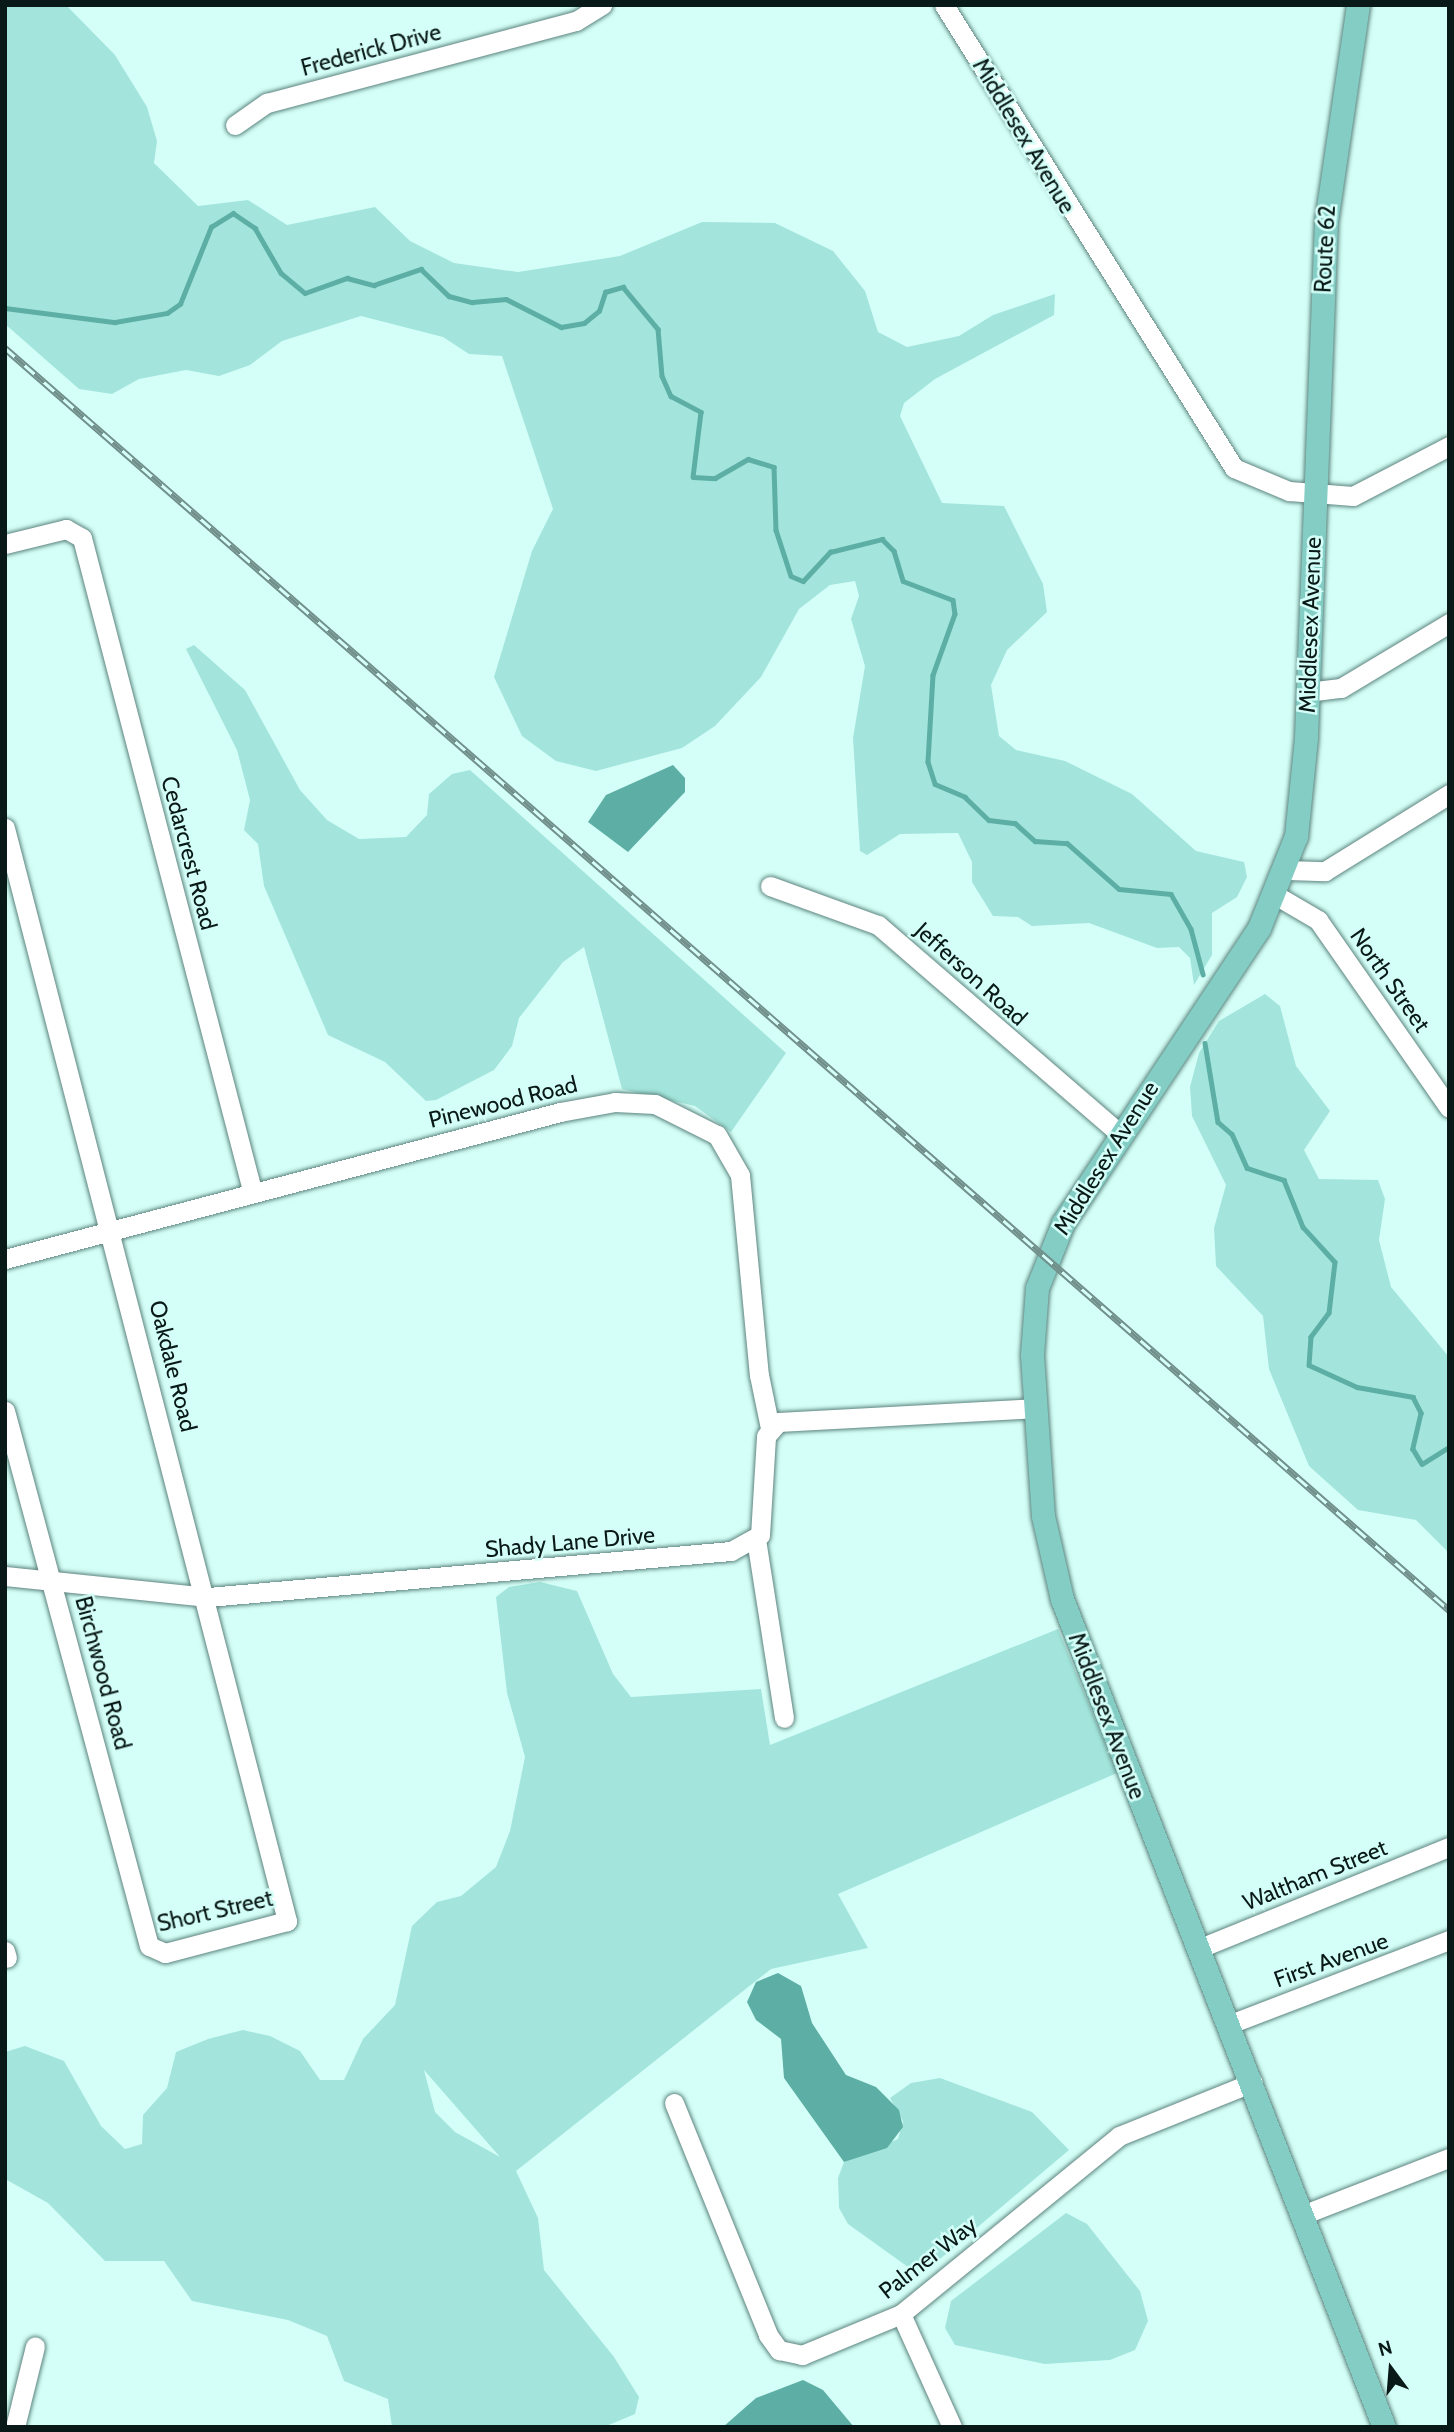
<!DOCTYPE html>
<style>
body{margin:0}
#map{position:relative;width:1454px;height:2432px;overflow:hidden;background:#d4fff8;font-family:Cabin,sans-serif}
div>[style]{position:absolute}
.green>*{inset:0;background:#a3e5dc}
.water>*{inset:0;background:#5dafa5}
.stream>*{height:4.5px;margin:-2.25px;padding:0 2.25px;transform-origin:2.25px;border-radius:2.25px;background:#5dafa5}
.roads{filter:drop-shadow(0 0 2px #5d847e) drop-shadow(0 0 2px #5d847e)}
.minor>*{height:19px;margin:-9.5px;padding:0 9.5px;transform-origin:9.5px;border-radius:9.5px;background:#fff}
.major>*{height:23px;margin:-11.5px;padding:0 11.5px;transform-origin:11.5px;border-radius:11.5px;background:#83cdc5}
.rail>*{height:7px;margin-top:-3.5px;transform-origin:0;background:repeating-linear-gradient(90deg,#d4fff8 0 13px,#72908b 0 26px);box-sizing:border-box;border-block:2px solid #72908b}
span{translate:-50% -50%;white-space:nowrap;text-align:center;line-height:1.15;-webkit-text-stroke:5px #d4fff8;paint-order:stroke}
.street-label{font-size:23px;color:#091917}
.frame{position:absolute;inset:0;border:7px solid #091917;pointer-events:none}
.north{position:absolute;left:1356px;top:2334px;width:70px;height:70px;-webkit-text-stroke:5px #d4fff8;paint-order:stroke;rotate:344deg;font-size:19px;font-weight:700;line-height:28px;text-align:center;color:#091917}
.north::after{content:'';display:block;margin:auto;width:24px;height:32px;background:#091917;clip-path:polygon(50% 0,100% 100%,50% 72%,0 100%)}
</style>
<div id="map">
<div class="green">
<div style="clip-path:polygon(5px 5px,66px 5px,115px 55px,147px 107px,157px 141px,154px 163px,198px 206px,248px 200px,287px 225px,375px 207px,410px 241px,454px 263px,518px 272px,620px 256px,702px 222px,775px 223px,833px 251px,865px 291px,878px 332px,907px 347px,959px 336px,993px 315px,1055px 294px,1054px 315px,935px 379px,904px 403px,900px 416px,942px 503px,1004px 506px,1043px 584px,1047px 612px,1007px 650px,991px 685px,999px 736px,1016px 750px,1065px 761px,1132px 794px,1196px 851px,1244px 862px,1247px 877px,1237px 897px,1212px 913px,1212px 955px,1194px 985px,1190px 958px,1179px 947px,1157px 948px,1089px 923px,1032px 926px,1018px 917px,993px 916px,972px 882px,972px 862px,958px 833px,900px 834px,867px 855px,860px 851px,853px 738px,865px 666px,851px 619px,859px 596px,855px 581px,830px 585px,799px 609px,761px 677px,715px 726px,682px 748px,596px 771px,556px 761px,522px 736px,494px 677px,532px 551px,553px 509px,502px 356px,469px 354px,443px 337px,361px 316px,282px 341px,250px 365px,219px 376px,186px 370px,139px 379px,112px 394px,79px 389px,5px 324px)"></div>
<div style="clip-path:polygon(194px 645px,245px 690px,300px 790px,327px 820px,359px 839px,406px 837px,427px 815px,429px 794px,452px 774px,470px 770px,786px 1053px,731px 1132px,695px 1106px,622px 1089px,584px 947px,563px 962px,519px 1018px,512px 1046px,494px 1070px,436px 1100px,426px 1101px,385px 1062px,328px 1035px,264px 886px,258px 844px,244px 830px,250px 800px,237px 750px,186px 649px)"></div>
<div style="clip-path:polygon(1265px 994px,1280px 1006px,1296px 1066px,1330px 1111px,1304px 1150px,1319px 1179px,1378px 1180px,1385px 1199px,1379px 1240px,1391px 1287px,1449px 1357px,1449px 1553px,1416px 1520px,1358px 1510px,1309px 1466px,1269px 1369px,1263px 1316px,1216px 1266px,1214px 1228px,1226px 1185px,1192px 1116px,1190px 1087px,1199px 1053px,1219px 1021px)"></div>
<div style="clip-path:polygon(evenodd,540px 1582px,577px 1591px,613px 1674px,631px 1697px,761px 1689px,770px 1745px,1058px 1629px,1117px 1773px,838px 1894px,868px 1948px,771px 1969px,516px 2171px,538px 2218px,544px 2270px,614px 2357px,639px 2397px,635px 2414px,604px 2427px,392px 2427px,388px 2399px,344px 2381px,327px 2336px,288px 2320px,192px 2301px,164px 2261px,105px 2261px,48px 2203px,5px 2179px,5px 2052px,25px 2046px,64px 2061px,101px 2126px,125px 2149px,142px 2144px,143px 2115px,167px 2088px,176px 2052px,208px 2039px,243px 2030px,270px 2036px,300px 2051px,320px 2080px,344px 2080px,363px 2039px,395px 2005px,412px 1926px,437px 1902px,461px 1896px,496px 1867px,510px 1831px,525px 1757px,507px 1693px,496px 1597px,509px 1587px,540px 1582px,424px 2070px,500px 2157px,455px 2132px,435px 2112px,424px 2070px)"></div>
<div style="clip-path:polygon(940px 2078px,1032px 2112px,1069px 2150px,927px 2270px,915px 2272px,848px 2224px,839px 2208px,838px 2178px,844px 2162px,898px 2139px,903px 2121px,890px 2098px,911px 2083px)"></div>
<div style="clip-path:polygon(1066px 2213px,1087px 2224px,1140px 2291px,1148px 2321px,1135px 2350px,1110px 2360px,1045px 2364px,955px 2345px,945px 2328px,951px 2301px)"></div>
</div>
<div class="water">
<div style="clip-path:polygon(673px 765px,685px 778px,685px 792px,628px 852px,588px 822px,606px 795px)"></div>
<div style="clip-path:polygon(778px 1973px,801px 1986px,812px 2023px,846px 2075px,876px 2087px,899px 2110px,903px 2127px,887px 2148px,844px 2162px,784px 2078px,781px 2039px,756px 2020px,747px 2002px,756px 1982px)"></div>
<div style="clip-path:polygon(803px 2380px,823px 2390px,854px 2427px,723px 2427px,756px 2398px)"></div>
</div>
<div class="stream">
<div style="left:5px;top:308px;width:111px;rotate:7.3deg"></div>
<div style="left:115px;top:322px;width:53px;rotate:-9.8deg"></div>
<div style="left:167px;top:313px;width:16px;rotate:-35deg"></div>
<div style="left:180px;top:304px;width:83px;rotate:-68.1deg"></div>
<div style="left:211px;top:227px;width:26px;rotate:-32deg"></div>
<div style="left:233px;top:213px;width:27px;rotate:34deg"></div>
<div style="left:255px;top:228px;width:52px;rotate:60deg"></div>
<div style="left:281px;top:273px;width:31px;rotate:40deg"></div>
<div style="left:305px;top:293px;width:45px;rotate:-19.7deg"></div>
<div style="left:347px;top:278px;width:28px;rotate:15deg"></div>
<div style="left:374px;top:285px;width:50px;rotate:-18.8deg"></div>
<div style="left:421px;top:269px;width:39px;rotate:44deg"></div>
<div style="left:449px;top:296px;width:24px;rotate:15deg"></div>
<div style="left:472px;top:302px;width:34px;rotate:-5deg"></div>
<div style="left:506px;top:299px;width:62px;rotate:27deg"></div>
<div style="left:561px;top:327px;width:23px;rotate:-10deg"></div>
<div style="left:584px;top:323px;width:19px;rotate:-39deg"></div>
<div style="left:599px;top:311px;width:20px;rotate:-72deg"></div>
<div style="left:605px;top:292px;width:19px;rotate:-16deg"></div>
<div style="left:623px;top:287px;width:55px;rotate:50.2deg"></div>
<div style="left:658px;top:329px;width:47px;rotate:85.1deg"></div>
<div style="left:662px;top:376px;width:22px;rotate:66deg"></div>
<div style="left:671px;top:396px;width:34px;rotate:28deg"></div>
<div style="left:701px;top:412px;width:65px;rotate:97deg"></div>
<div style="left:693px;top:477px;width:22px;rotate:3deg"></div>
<div style="left:715px;top:478px;width:38px;rotate:-30deg"></div>
<div style="left:748px;top:459px;width:27px;rotate:17deg"></div>
<div style="left:774px;top:467px;width:63px;rotate:88.2deg"></div>
<div style="left:776px;top:530px;width:48px;rotate:71.9deg"></div>
<div style="left:791px;top:576px;width:13px;rotate:23deg"></div>
<div style="left:803px;top:581px;width:40px;rotate:-47deg"></div>
<div style="left:830px;top:552px;width:54px;rotate:-14deg"></div>
<div style="left:882px;top:539px;width:17px;rotate:45deg"></div>
<div style="left:894px;top:551px;width:31px;rotate:73deg"></div>
<div style="left:903px;top:581px;width:53px;rotate:20.8deg"></div>
<div style="left:953px;top:600px;width:14px;rotate:82deg"></div>
<div style="left:955px;top:614px;width:65px;rotate:109.8deg"></div>
<div style="left:933px;top:675px;width:87px;rotate:93.3deg"></div>
<div style="left:928px;top:762px;width:23px;rotate:72deg"></div>
<div style="left:935px;top:784px;width:33px;rotate:23deg"></div>
<div style="left:965px;top:797px;width:33px;rotate:44deg"></div>
<div style="left:989px;top:820px;width:26px;rotate:7deg"></div>
<div style="left:1015px;top:823px;width:27px;rotate:42deg"></div>
<div style="left:1035px;top:841px;width:32px;rotate:4deg"></div>
<div style="left:1067px;top:843px;width:69px;rotate:41.5deg"></div>
<div style="left:1119px;top:889px;width:52px;rotate:5.5deg"></div>
<div style="left:1171px;top:894px;width:40px;rotate:60.3deg"></div>
<div style="left:1191px;top:929px;width:47px;rotate:75.1deg"></div>
<div style="left:1205px;top:1043px;width:80px;rotate:80.7deg"></div>
<div style="left:1218px;top:1122px;width:18px;rotate:41deg"></div>
<div style="left:1232px;top:1134px;width:37px;rotate:66deg"></div>
<div style="left:1247px;top:1168px;width:39px;rotate:18deg"></div>
<div style="left:1284px;top:1180px;width:51px;rotate:68deg"></div>
<div style="left:1303px;top:1227px;width:47px;rotate:47.6deg"></div>
<div style="left:1335px;top:1262px;width:51px;rotate:96.7deg"></div>
<div style="left:1329px;top:1313px;width:30px;rotate:127deg"></div>
<div style="left:1311px;top:1337px;width:28px;rotate:94deg"></div>
<div style="left:1309px;top:1365px;width:53px;rotate:24.6deg"></div>
<div style="left:1357px;top:1387px;width:57px;rotate:10.1deg"></div>
<div style="left:1413px;top:1397px;width:18px;rotate:63deg"></div>
<div style="left:1421px;top:1413px;width:37px;rotate:103deg"></div>
<div style="left:1413px;top:1449px;width:17px;rotate:59deg"></div>
<div style="left:1422px;top:1464px;width:32px;rotate:-32deg"></div>
</div>
<div class="roads">
<div class="minor">
<div style="left:944px;top:5px;width:546px;rotate:57.94deg"></div>
<div style="left:1234px;top:468px;width:60px;rotate:22.7deg"></div>
<div style="left:1289px;top:491px;width:64px;rotate:4.5deg"></div>
<div style="left:1353px;top:496px;width:108px;rotate:-27.5deg"></div>
<div style="left:235px;top:125px;width:39px;rotate:-35deg"></div>
<div style="left:267px;top:103px;width:320px;rotate:-14.9deg"></div>
<div style="left:576px;top:21px;width:31px;rotate:-32deg"></div>
<div style="left:5px;top:544px;width:63px;rotate:-13.8deg"></div>
<div style="left:66px;top:529px;width:18px;rotate:29deg"></div>
<div style="left:82px;top:538px;width:674px;rotate:75.39deg"></div>
<div style="left:1307px;top:692px;width:34px;rotate:-7deg"></div>
<div style="left:1341px;top:688px;width:126px;rotate:-31deg"></div>
<div style="left:5px;top:828px;width:1129px;rotate:75.53deg"></div>
<div style="left:287px;top:1921px;width:126px;rotate:165.3deg"></div>
<div style="left:165px;top:1953px;width:17px;rotate:-156deg"></div>
<div style="left:149px;top:1946px;width:554px;rotate:-105.06deg"></div>
<div style="left:1287px;top:870px;width:38px;rotate:2deg"></div>
<div style="left:1325px;top:871px;width:146px;rotate:-31.8deg"></div>
<div style="left:770px;top:886px;width:115px;rotate:19.9deg"></div>
<div style="left:878px;top:925px;width:318px;rotate:40.8deg"></div>
<div style="left:1277px;top:896px;width:48px;rotate:30.3deg"></div>
<div style="left:1318px;top:920px;width:229px;rotate:55.1deg"></div>
<div style="left:5px;top:1259px;width:574px;rotate:-14.83deg"></div>
<div style="left:560px;top:1112px;width:56px;rotate:-10.3deg"></div>
<div style="left:615px;top:1102px;width:40px;rotate:2.9deg"></div>
<div style="left:655px;top:1104px;width:69px;rotate:26.6deg"></div>
<div style="left:717px;top:1135px;width:46px;rotate:60.1deg"></div>
<div style="left:740px;top:1175px;width:201px;rotate:84.6deg"></div>
<div style="left:759px;top:1375px;width:54px;rotate:78.3deg"></div>
<div style="left:756px;top:1539px;width:181px;rotate:81.1deg"></div>
<div style="left:5px;top:1576px;width:204px;rotate:5.9deg"></div>
<div style="left:208px;top:1597px;width:525px;rotate:-5.03deg"></div>
<div style="left:731px;top:1551px;width:33px;rotate:-29deg"></div>
<div style="left:760px;top:1535px;width:99px;rotate:-86.5deg"></div>
<div style="left:766px;top:1436px;width:18px;rotate:-49deg"></div>
<div style="left:778px;top:1422px;width:256px;rotate:-3.1deg"></div>
<div style="left:1200px;top:1948px;width:269px;rotate:-22.1deg"></div>
<div style="left:5px;top:1951px;width:7px;rotate:74deg"></div>
<div style="left:1230px;top:2024px;width:235px;rotate:-21deg"></div>
<div style="left:674px;top:2103px;width:250px;rotate:67.9deg"></div>
<div style="left:768px;top:2335px;width:19px;rotate:54deg"></div>
<div style="left:779px;top:2350px;width:24px;rotate:12deg"></div>
<div style="left:802px;top:2355px;width:107px;rotate:-22.5deg"></div>
<div style="left:901px;top:2314px;width:281px;rotate:-39.2deg"></div>
<div style="left:1119px;top:2136px;width:144px;rotate:-21.9deg"></div>
<div style="left:1305px;top:2214px;width:155px;rotate:-21.3deg"></div>
<div style="left:901px;top:2314px;width:124px;rotate:65.7deg"></div>
<div style="left:15px;top:2427px;width:83px;rotate:-76.1deg"></div>
</div>
<div class="major">
<div style="left:1358px;top:5px;width:218px;rotate:98.4deg"></div>
<div style="left:1326px;top:221px;width:517px;rotate:92.22deg"></div>
<div style="left:1306px;top:738px;width:99px;rotate:95.8deg"></div>
<div style="left:1296px;top:836px;width:99px;rotate:111.9deg"></div>
<div style="left:1259px;top:928px;width:354px;rotate:123.6deg"></div>
<div style="left:1063px;top:1223px;width:70px;rotate:111.8deg"></div>
<div style="left:1037px;top:1288px;width:67px;rotate:94.3deg"></div>
<div style="left:1032px;top:1355px;width:161px;rotate:86.1deg"></div>
<div style="left:1043px;top:1516px;width:85px;rotate:77.1deg"></div>
<div style="left:1062px;top:1599px;width:888px;rotate:68.75deg"></div>
</div>
</div>
<div class="rail">
<div style="left:5px;top:348px;width:1918px;rotate:41.15deg"></div>
</div>
<div class="street-label">
<span style="left:371px;top:50px;rotate:-15deg">Frederick Drive</span>
<span style="left:1024px;top:136px;rotate:59deg">Middlesex Avenue</span>
<span style="left:1325px;top:249px;rotate:-87deg">Route 62</span>
<span style="left:1310px;top:625px;rotate:-88deg">Middlesex Avenue</span>
<span style="left:189px;top:853px;rotate:75deg">Cedarcrest Road</span>
<span style="left:971px;top:974px;rotate:42deg">Jefferson Road</span>
<span style="left:1390px;top:980px;rotate:55deg">North Street</span>
<span style="left:503px;top:1102px;rotate:-14deg">Pinewood Road</span>
<span style="left:1106px;top:1158px;rotate:-58deg">Middlesex Avenue</span>
<span style="left:173px;top:1366px;rotate:76deg">Oakdale Road</span>
<span style="left:570px;top:1542px;rotate:-5deg">Shady Lane Drive</span>
<span style="left:103px;top:1673px;rotate:75deg">Birchwood Road</span>
<span style="left:1107px;top:1716px;rotate:69deg">Middlesex Avenue</span>
<span style="left:1315px;top:1875px;rotate:-22deg">Waltham Street</span>
<span style="left:215px;top:1911px;rotate:-13deg">Short Street</span>
<span style="left:1331px;top:1960px;rotate:-20deg">First Avenue</span>
<span style="left:928px;top:2258px;rotate:-38deg">Palmer Way</span>
</div>
<div class="frame"></div>
<div class="north">N</div>
</div>
